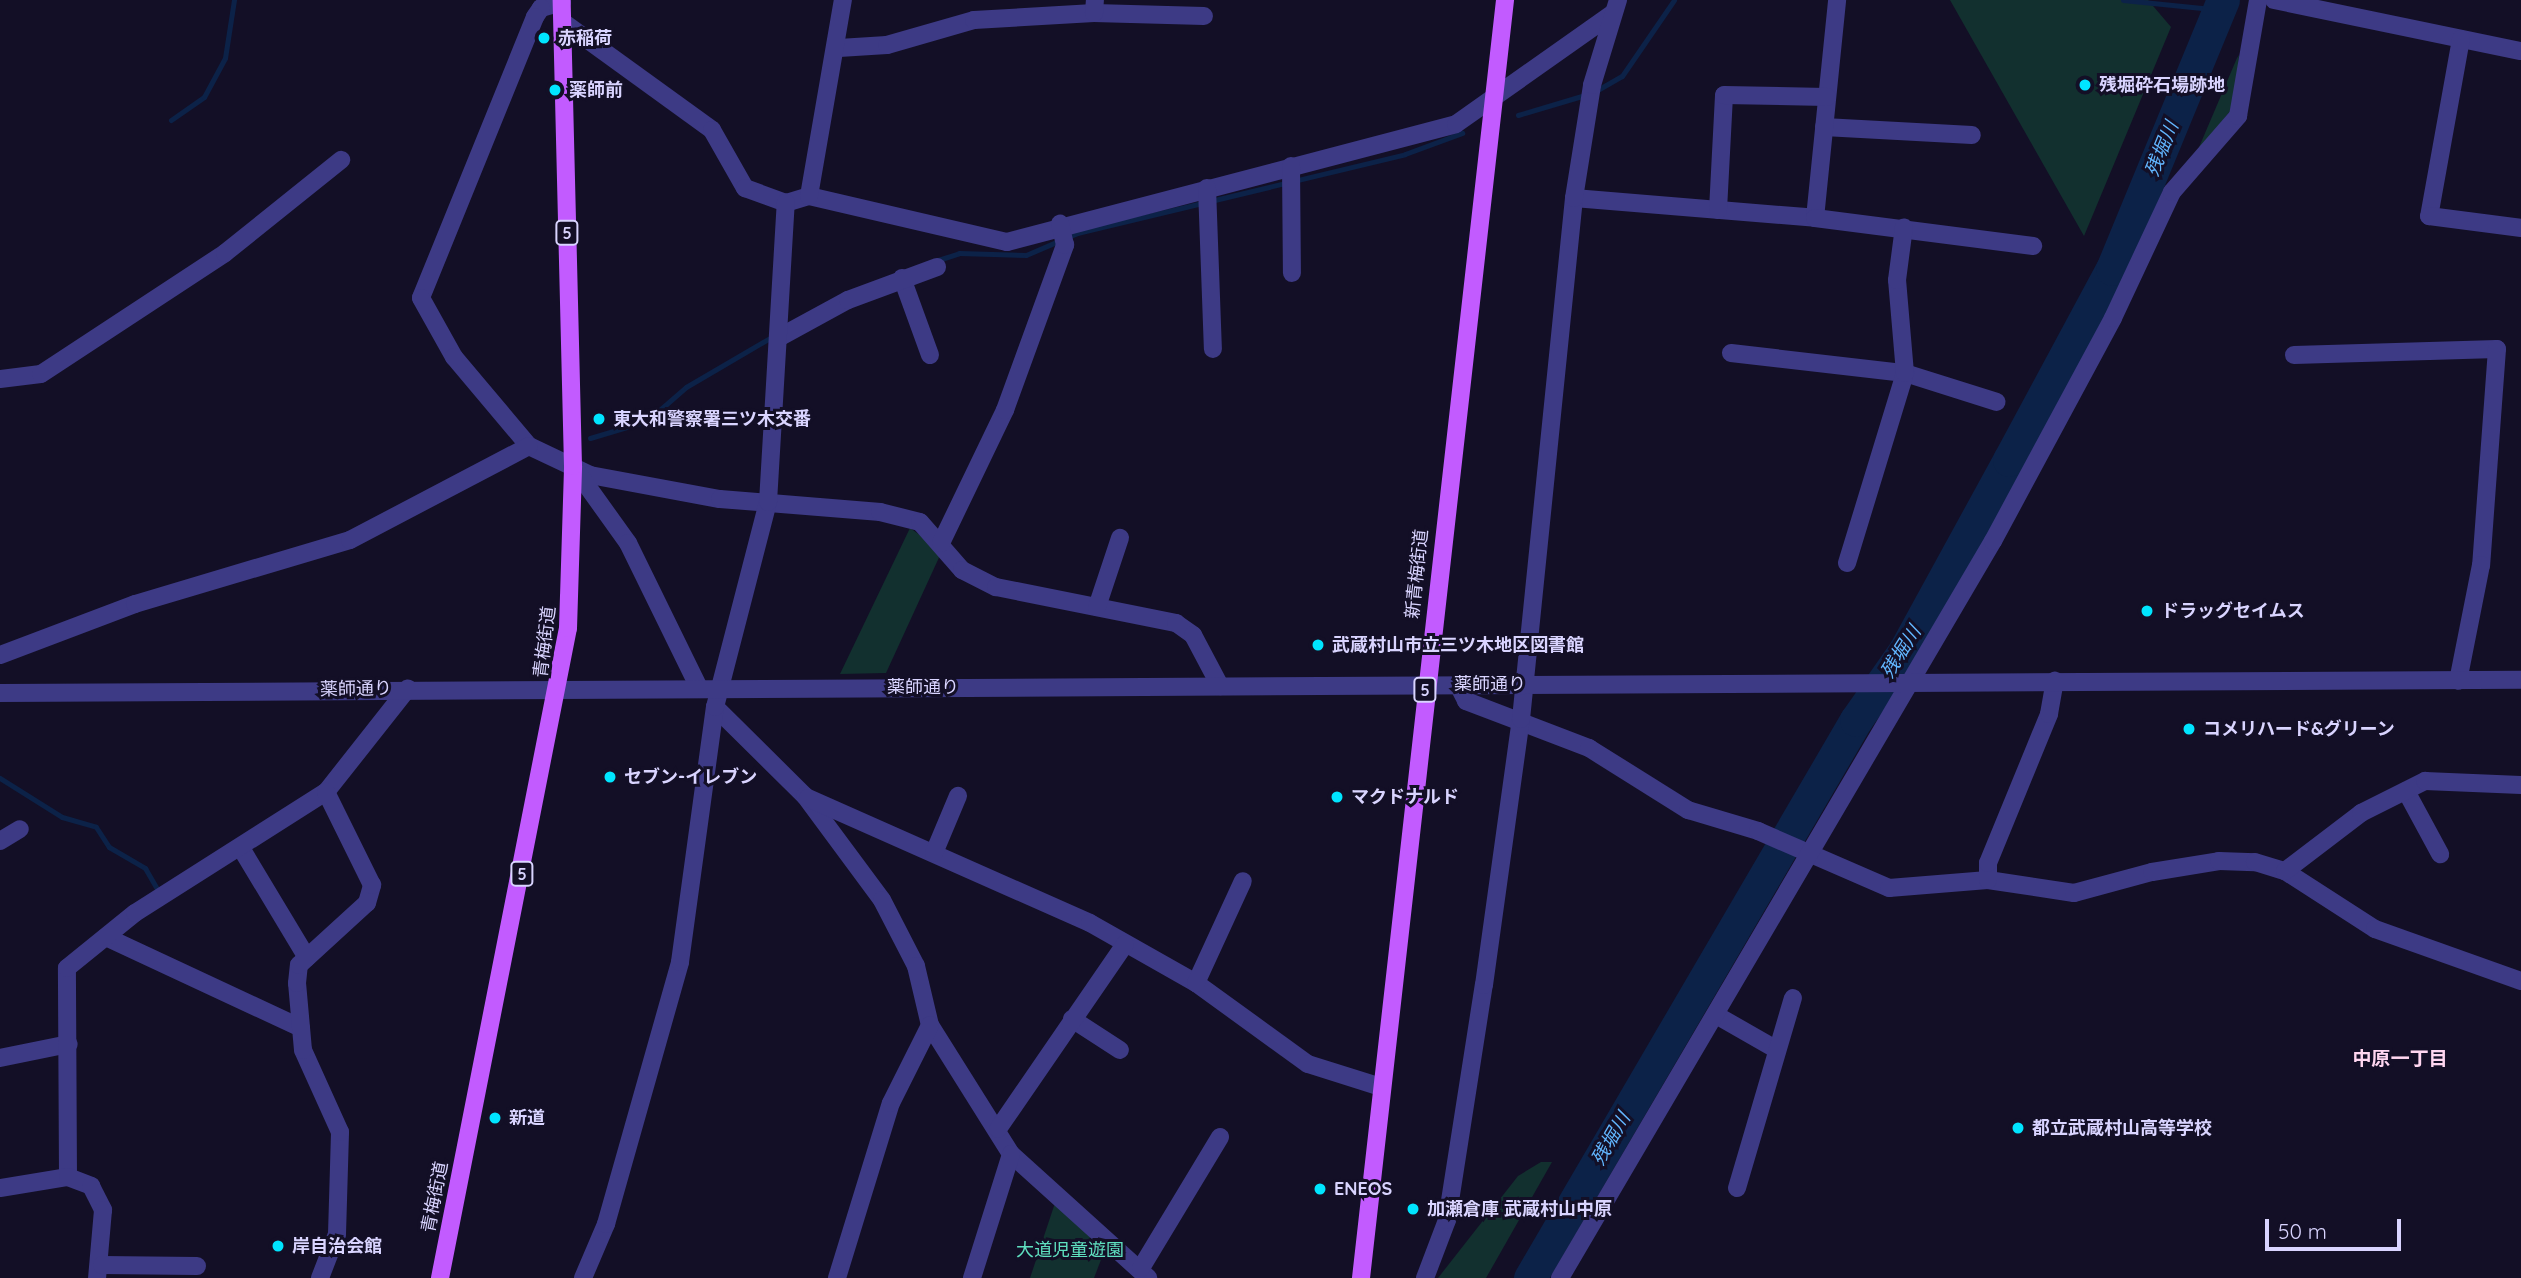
<!DOCTYPE html>
<meta charset="utf-8">
<style>
body{margin:0}
#map{position:relative;width:2521px;height:1278px;overflow:hidden;background:#130f26;font-family:Quicksand,"Noto Sans JP",sans-serif}
div>[style]{position:absolute}
.green>*{inset:0;background:#12302f}
.stream>*{height:5px;margin:-2.5px;padding:0 2.5px;transform-origin:2.5px;border-radius:2.5px;background:#0c2248}
.river>*{height:33px;margin:-16.5px;padding:0 16.5px;transform-origin:16.5px;border-radius:16.5px;background:#0c2248}
.minor>*{height:18px;margin:-9px;padding:0 9px;transform-origin:9px;border-radius:9px;background:#3d3a85}
.tertiary>*{height:18px;margin:-9px;padding:0 9px;transform-origin:9px;border-radius:9px;background:#3d3a85}
.primary>*{height:18px;margin:-9px;padding:0 9px;transform-origin:9px;border-radius:9px;background:#c25bff}
.dots>*{width:19px;height:19px;translate:-50% -50%;box-sizing:border-box;border:4px solid #130f26;border-radius:50%}
span{translate:-50% -50%;white-space:nowrap;text-align:center;line-height:1.15;-webkit-text-stroke:6px #130f26;paint-order:stroke}
.shield-label span{padding:2px 5px;background:#130f26;border:2px solid;border-radius:5px;-webkit-text-stroke-width:0}
.shield-label{font-size:16px;color:#d9d4ff;font-weight:700}
.poi-label{font-size:18px;color:#d9d4ff;font-weight:700}
.left{translate:0 -50%;text-align:left}
.street-label{font-size:18px;color:#d9d4ff}
.park-label{font-size:18px;color:#5fe0c0}
.water-label{font-size:19px;color:#62b6ff;font-style:italic}
.neighbourhood-label{font-size:19px;color:#ffd6f0;font-weight:700}
.scale{position:absolute;left:2265px;top:1219px;width:136px;height:32px;box-sizing:border-box;border:4px solid #d9d4ff;border-top:0;padding-left:9px;font-size:21px;line-height:24px;white-space:nowrap;color:#d9d4ff;-webkit-text-stroke:5px #130f26;paint-order:stroke}
</style>
<div id="map">
<div class="green">
<div style="clip-path:polygon(1950px 0,2148px 0,2171px 27px,2084px 236px)"></div>
<div style="clip-path:polygon(2239px 55px,2236px 104px,2197px 152px,2237px 58px)"></div>
<div style="clip-path:polygon(910px 528px,942px 551px,886px 673px,840px 674px)"></div>
<div style="clip-path:polygon(1541px 1162px,1552px 1162px,1486px 1278px,1438px 1278px,1518px 1176px)"></div>
<div style="clip-path:polygon(1056px 1200px,1107px 1244px,1094px 1278px,1030px 1278px)"></div>
</div>
<div class="stream">
<div style="left:2123px;top:0;width:99px;rotate:5.8deg"></div>
<div style="left:1594px;top:92px;width:32px;rotate:-30deg"></div>
<div style="left:1622px;top:76px;width:92px;rotate:-55.6deg"></div>
<div style="left:1518px;top:115px;width:70px;rotate:-16.6deg"></div>
<div style="left:171px;top:120px;width:40px;rotate:-34.9deg"></div>
<div style="left:204px;top:97px;width:44px;rotate:-61.7deg"></div>
<div style="left:225px;top:58px;width:59px;rotate:-81.2deg"></div>
<div style="left:935px;top:261px;width:25px;rotate:-18deg"></div>
<div style="left:959px;top:253px;width:67px;rotate:1.7deg"></div>
<div style="left:1026px;top:255px;width:56px;rotate:-23.3deg"></div>
<div style="left:1077px;top:233px;width:337px;rotate:-13.5deg"></div>
<div style="left:1405px;top:154px;width:61px;rotate:-20.2deg"></div>
<div style="left:590px;top:438px;width:59px;rotate:-16.6deg"></div>
<div style="left:647px;top:421px;width:52px;rotate:-41.1deg"></div>
<div style="left:686px;top:387px;width:103px;rotate:-30.3deg"></div>
<div style="left:0;top:778px;width:73px;rotate:32.2deg"></div>
<div style="left:62px;top:817px;width:35px;rotate:16deg"></div>
<div style="left:96px;top:827px;width:24px;rotate:57deg"></div>
<div style="left:109px;top:847px;width:42px;rotate:30.3deg"></div>
<div style="left:145px;top:868px;width:28px;rotate:60deg"></div>
</div>
<div class="river">
<div style="left:1530px;top:1278px;width:646px;rotate:-59.71deg"></div>
<div style="left:1856px;top:720px;width:85px;rotate:-55deg"></div>
<div style="left:1905px;top:650px;width:217px;rotate:-61.3deg"></div>
<div style="left:2009px;top:460px;width:217px;rotate:-61.7deg"></div>
<div style="left:2112px;top:269px;width:291px;rotate:-67.6deg"></div>
</div>
<div class="minor">
<div style="left:2274px;top:0;width:252px;rotate:11.7deg"></div>
<div style="left:562px;top:2px;width:22px;rotate:164deg"></div>
<div style="left:541px;top:8px;width:11px;rotate:124deg"></div>
<div style="left:535px;top:17px;width:303px;rotate:112.1deg"></div>
<div style="left:421px;top:298px;width:68px;rotate:60.8deg"></div>
<div style="left:454px;top:357px;width:116px;rotate:49.9deg"></div>
<div style="left:529px;top:446px;width:68px;rotate:25.4deg"></div>
<div style="left:590px;top:475px;width:132px;rotate:10.5deg"></div>
<div style="left:720px;top:499px;width:161px;rotate:4.6deg"></div>
<div style="left:880px;top:512px;width:41px;rotate:14deg"></div>
<div style="left:920px;top:522px;width:64px;rotate:48.8deg"></div>
<div style="left:962px;top:570px;width:38px;rotate:27deg"></div>
<div style="left:996px;top:587px;width:184px;rotate:11.3deg"></div>
<div style="left:1176px;top:623px;width:21px;rotate:35deg"></div>
<div style="left:1193px;top:635px;width:58px;rotate:62.1deg"></div>
<div style="left:1094px;top:13px;width:110px;rotate:1.6deg"></div>
<div style="left:563px;top:22px;width:184px;rotate:35.9deg"></div>
<div style="left:712px;top:130px;width:67px;rotate:60.4deg"></div>
<div style="left:745px;top:188px;width:44px;rotate:20.1deg"></div>
<div style="left:786px;top:203px;width:24px;rotate:-17deg"></div>
<div style="left:809px;top:196px;width:203px;rotate:13.1deg"></div>
<div style="left:1007px;top:242px;width:464px;rotate:-14.7deg"></div>
<div style="left:1456px;top:124px;width:191px;rotate:-35.2deg"></div>
<div style="left:2461px;top:39px;width:180px;rotate:100.2deg"></div>
<div style="left:2429px;top:216px;width:93px;rotate:7.4deg"></div>
<div style="left:839px;top:48px;width:48px;rotate:-3.6deg"></div>
<div style="left:887px;top:45px;width:91px;rotate:-16deg"></div>
<div style="left:974px;top:20px;width:120px;rotate:-3.3deg"></div>
<div style="left:1094px;top:13px;width:13px;rotate:-86deg"></div>
<div style="left:1824px;top:127px;width:148px;rotate:3.1deg"></div>
<div style="left:1291px;top:166px;width:107px;rotate:89.5deg"></div>
<div style="left:1207px;top:188px;width:161px;rotate:87.9deg"></div>
<div style="left:809px;top:196px;width:199px;rotate:-80.2deg"></div>
<div style="left:1574px;top:198px;width:242px;rotate:4.7deg"></div>
<div style="left:1815px;top:218px;width:219px;rotate:-84.2deg"></div>
<div style="left:1718px;top:210px;width:115px;rotate:-87deg"></div>
<div style="left:1724px;top:95px;width:103px;rotate:1.1deg"></div>
<div style="left:1815px;top:218px;width:220px;rotate:7.3deg"></div>
<div style="left:902px;top:278px;width:82px;rotate:70deg"></div>
<div style="left:780px;top:337px;width:77px;rotate:-28.6deg"></div>
<div style="left:848px;top:300px;width:95px;rotate:-20.3deg"></div>
<div style="left:1731px;top:353px;width:175px;rotate:6.6deg"></div>
<div style="left:1905px;top:373px;width:96px;rotate:17.5deg"></div>
<div style="left:2294px;top:355px;width:203px;rotate:-1.7deg"></div>
<div style="left:2497px;top:349px;width:217px;rotate:94.2deg"></div>
<div style="left:2481px;top:565px;width:118px;rotate:101.2deg"></div>
<div style="left:0;top:379px;width:41px;rotate:-7deg"></div>
<div style="left:41px;top:374px;width:220px;rotate:-33.3deg"></div>
<div style="left:225px;top:253px;width:149px;rotate:-38.7deg"></div>
<div style="left:575px;top:469px;width:91px;rotate:54.4deg"></div>
<div style="left:628px;top:543px;width:159px;rotate:63.9deg"></div>
<div style="left:941px;top:543px;width:148px;rotate:-64.3deg"></div>
<div style="left:1005px;top:410px;width:176px;rotate:-70deg"></div>
<div style="left:1065px;top:245px;width:22px;rotate:-103deg"></div>
<div style="left:1847px;top:563px;width:199px;rotate:-73deg"></div>
<div style="left:1905px;top:373px;width:93px;rotate:-94.9deg"></div>
<div style="left:1897px;top:280px;width:53px;rotate:-82.5deg"></div>
<div style="left:1097px;top:607px;width:73px;rotate:-71.6deg"></div>
<div style="left:0;top:655px;width:144px;rotate:-20.7deg"></div>
<div style="left:135px;top:604px;width:224px;rotate:-16.6deg"></div>
<div style="left:350px;top:540px;width:202px;rotate:-27.7deg"></div>
<div style="left:1458px;top:685px;width:18px;rotate:63deg"></div>
<div style="left:1466px;top:701px;width:132px;rotate:20.9deg"></div>
<div style="left:1589px;top:748px;width:117px;rotate:32.1deg"></div>
<div style="left:1688px;top:810px;width:73px;rotate:16.7deg"></div>
<div style="left:1758px;top:831px;width:143px;rotate:23.5deg"></div>
<div style="left:1889px;top:888px;width:99px;rotate:-4.6deg"></div>
<div style="left:1988px;top:880px;width:87px;rotate:8.6deg"></div>
<div style="left:2074px;top:893px;width:81px;rotate:-15.1deg"></div>
<div style="left:2152px;top:872px;width:68px;rotate:-9.3deg"></div>
<div style="left:2219px;top:861px;width:36px;rotate:2deg"></div>
<div style="left:2255px;top:862px;width:31px;rotate:17deg"></div>
<div style="left:2285px;top:871px;width:107px;rotate:32.8deg"></div>
<div style="left:2375px;top:929px;width:155px;rotate:19.6deg"></div>
<div style="left:715px;top:707px;width:127px;rotate:44.7deg"></div>
<div style="left:805px;top:796px;width:129px;rotate:53.5deg"></div>
<div style="left:882px;top:900px;width:74px;rotate:62.7deg"></div>
<div style="left:916px;top:966px;width:61px;rotate:76.7deg"></div>
<div style="left:930px;top:1025px;width:152px;rotate:57.9deg"></div>
<div style="left:1011px;top:1154px;width:185px;rotate:42.1deg"></div>
<div style="left:2406px;top:791px;width:72px;rotate:61.6deg"></div>
<div style="left:808px;top:798px;width:308px;rotate:23.9deg"></div>
<div style="left:1090px;top:923px;width:122px;rotate:29.5deg"></div>
<div style="left:1196px;top:983px;width:138px;rotate:35.9deg"></div>
<div style="left:1308px;top:1064px;width:77px;rotate:17.5deg"></div>
<div style="left:0;top:841px;width:23px;rotate:-31deg"></div>
<div style="left:241px;top:848px;width:128px;rotate:59deg"></div>
<div style="left:934px;top:853px;width:62px;rotate:-67.2deg"></div>
<div style="left:2285px;top:871px;width:96px;rotate:-37.3deg"></div>
<div style="left:2361px;top:813px;width:72px;rotate:-26.6deg"></div>
<div style="left:2425px;top:781px;width:96px;rotate:2.4deg"></div>
<div style="left:1988px;top:880px;width:17px;rotate:-90deg"></div>
<div style="left:1988px;top:863px;width:161px;rotate:-67.7deg"></div>
<div style="left:2049px;top:714px;width:34px;rotate:-80deg"></div>
<div style="left:106px;top:937px;width:215px;rotate:25deg"></div>
<div style="left:1196px;top:983px;width:112px;rotate:-65.3deg"></div>
<div style="left:1716px;top:1015px;width:70px;rotate:29.8deg"></div>
<div style="left:1072px;top:1019px;width:57px;rotate:32.9deg"></div>
<div style="left:0;top:1058px;width:70px;rotate:-11.5deg"></div>
<div style="left:998px;top:1129px;width:224px;rotate:-55.5deg"></div>
<div style="left:68px;top:1177px;width:209px;rotate:-90.3deg"></div>
<div style="left:67px;top:968px;width:87px;rotate:-39deg"></div>
<div style="left:135px;top:913px;width:226px;rotate:-32.4deg"></div>
<div style="left:326px;top:792px;width:132px;rotate:-51.7deg"></div>
<div style="left:0;top:1188px;width:69px;rotate:-9.2deg"></div>
<div style="left:68px;top:1177px;width:25px;rotate:21deg"></div>
<div style="left:91px;top:1186px;width:27px;rotate:63deg"></div>
<div style="left:103px;top:1210px;width:68px;rotate:95deg"></div>
<div style="left:1737px;top:1188px;width:198px;rotate:-73.6deg"></div>
<div style="left:102px;top:1265px;width:95px;rotate:0.6deg"></div>
<div style="left:1141px;top:1268px;width:153px;rotate:-58.9deg"></div>
<div style="left:320px;top:1278px;width:47px;rotate:-68.9deg"></div>
<div style="left:337px;top:1234px;width:102px;rotate:-88.3deg"></div>
<div style="left:340px;top:1132px;width:90px;rotate:-114.3deg"></div>
<div style="left:303px;top:1050px;width:67px;rotate:-95.1deg"></div>
<div style="left:297px;top:983px;width:18px;rotate:-84deg"></div>
<div style="left:299px;top:965px;width:92px;rotate:-42.4deg"></div>
<div style="left:367px;top:903px;width:19px;rotate:-74deg"></div>
<div style="left:372px;top:885px;width:104px;rotate:-116.3deg"></div>
<div style="left:583px;top:1278px;width:59px;rotate:-66.9deg"></div>
<div style="left:606px;top:1224px;width:272px;rotate:-74.2deg"></div>
<div style="left:680px;top:962px;width:257px;rotate:-82.2deg"></div>
<div style="left:715px;top:707px;width:212px;rotate:-75.5deg"></div>
<div style="left:768px;top:502px;width:300px;rotate:-86.6deg"></div>
<div style="left:837px;top:1278px;width:183px;rotate:-72.9deg"></div>
<div style="left:891px;top:1103px;width:87px;rotate:-63.4deg"></div>
<div style="left:972px;top:1278px;width:130px;rotate:-72.5deg"></div>
<div style="left:1425px;top:1278px;width:62px;rotate:-69.2deg"></div>
<div style="left:1447px;top:1220px;width:238px;rotate:-81.1deg"></div>
<div style="left:1484px;top:985px;width:269px;rotate:-82.1deg"></div>
<div style="left:1521px;top:719px;width:524px;rotate:-84.19deg"></div>
<div style="left:1574px;top:198px;width:114px;rotate:-80.9deg"></div>
<div style="left:1592px;top:85px;width:89px;rotate:-73deg"></div>
<div style="left:1560px;top:1278px;width:855px;rotate:-59.57deg"></div>
<div style="left:1993px;top:541px;width:253px;rotate:-61.7deg"></div>
<div style="left:2113px;top:318px;width:139px;rotate:-64.9deg"></div>
<div style="left:2172px;top:192px;width:101px;rotate:-49deg"></div>
<div style="left:2238px;top:116px;width:118px;rotate:-80.2deg"></div>
</div>
<div class="tertiary">
<div style="left:0;top:693px;width:2521px;rotate:-0.3deg"></div>
</div>
<div class="primary">
<div style="left:440px;top:1278px;width:662px;rotate:-78.86deg"></div>
<div style="left:568px;top:628px;width:162px;rotate:-88.2deg"></div>
<div style="left:573px;top:466px;width:466px;rotate:-91.4deg"></div>
<div style="left:1361px;top:1278px;width:1286px;rotate:-83.57deg"></div>
</div>
<div class="dots">
<div style="left:544px;top:38px;background:#00e5ff"></div>
<div style="left:2085px;top:85px;background:#00e5ff"></div>
<div style="left:555px;top:90px;background:#00e5ff"></div>
<div style="left:599px;top:419px;background:#00e5ff"></div>
<div style="left:2147px;top:611px;background:#00e5ff"></div>
<div style="left:1318px;top:645px;background:#00e5ff"></div>
<div style="left:2189px;top:729px;background:#00e5ff"></div>
<div style="left:610px;top:777px;background:#00e5ff"></div>
<div style="left:1337px;top:797px;background:#00e5ff"></div>
<div style="left:495px;top:1118px;background:#00e5ff"></div>
<div style="left:2018px;top:1128px;background:#00e5ff"></div>
<div style="left:1320px;top:1189px;background:#00e5ff"></div>
<div style="left:1413px;top:1209px;background:#00e5ff"></div>
<div style="left:278px;top:1246px;background:#00e5ff"></div>
</div>
<div class="shield-label">
<span style="left:567px;top:233px">5</span>
<span style="left:1425px;top:690px">5</span>
<span style="left:522px;top:874px">5</span>
</div>
<div class="poi-label">
<span class="left" style="left:558px;top:38px">赤稲荷</span>
<span class="left" style="left:2099px;top:85px">残堀砕石場跡地</span>
<span class="left" style="left:569px;top:90px">薬師前</span>
<span class="left" style="left:613px;top:419px">東大和警察署三ツ木交番</span>
<span class="left" style="left:2161px;top:611px">ドラッグセイムス</span>
<span class="left" style="left:1332px;top:645px">武蔵村山市立三ツ木地区図書館</span>
<span class="left" style="left:2203px;top:729px">コメリハード&amp;グリーン</span>
<span class="left" style="left:624px;top:777px">セブン-イレブン</span>
<span class="left" style="left:1351px;top:797px">マクドナルド</span>
<span class="left" style="left:509px;top:1118px">新道</span>
<span class="left" style="left:2032px;top:1128px">都立武蔵村山高等学校</span>
<span class="left" style="left:1334px;top:1189px">ENEOS</span>
<span class="left" style="left:1427px;top:1209px">加瀬倉庫 武蔵村山中原</span>
<span class="left" style="left:292px;top:1246px">岸自治会館</span>
</div>
<div class="street-label">
<span style="left:1417px;top:574px;rotate:-84deg">新青梅街道</span>
<span style="left:545px;top:642px;rotate:-83deg">青梅街道</span>
<span style="left:1490px;top:684px">薬師通り</span>
<span style="left:923px;top:687px">薬師通り</span>
<span style="left:356px;top:689px;rotate:-1deg">薬師通り</span>
<span style="left:435px;top:1197px;rotate:-79deg">青梅街道</span>
</div>
<div class="park-label">
<span style="left:1070px;top:1250px">大道児童遊園</span>
</div>
<div class="water-label">
<span style="left:2162px;top:149px;rotate:-68deg">残堀川</span>
<span style="left:1901px;top:652px;rotate:-58deg">残堀川</span>
<span style="left:1611px;top:1139px;rotate:-60deg">残堀川</span>
</div>
<div class="neighbourhood-label">
<span style="left:2400px;top:1059px">中原一丁目</span>
</div>
<div class="scale">50 m</div>
</div>
